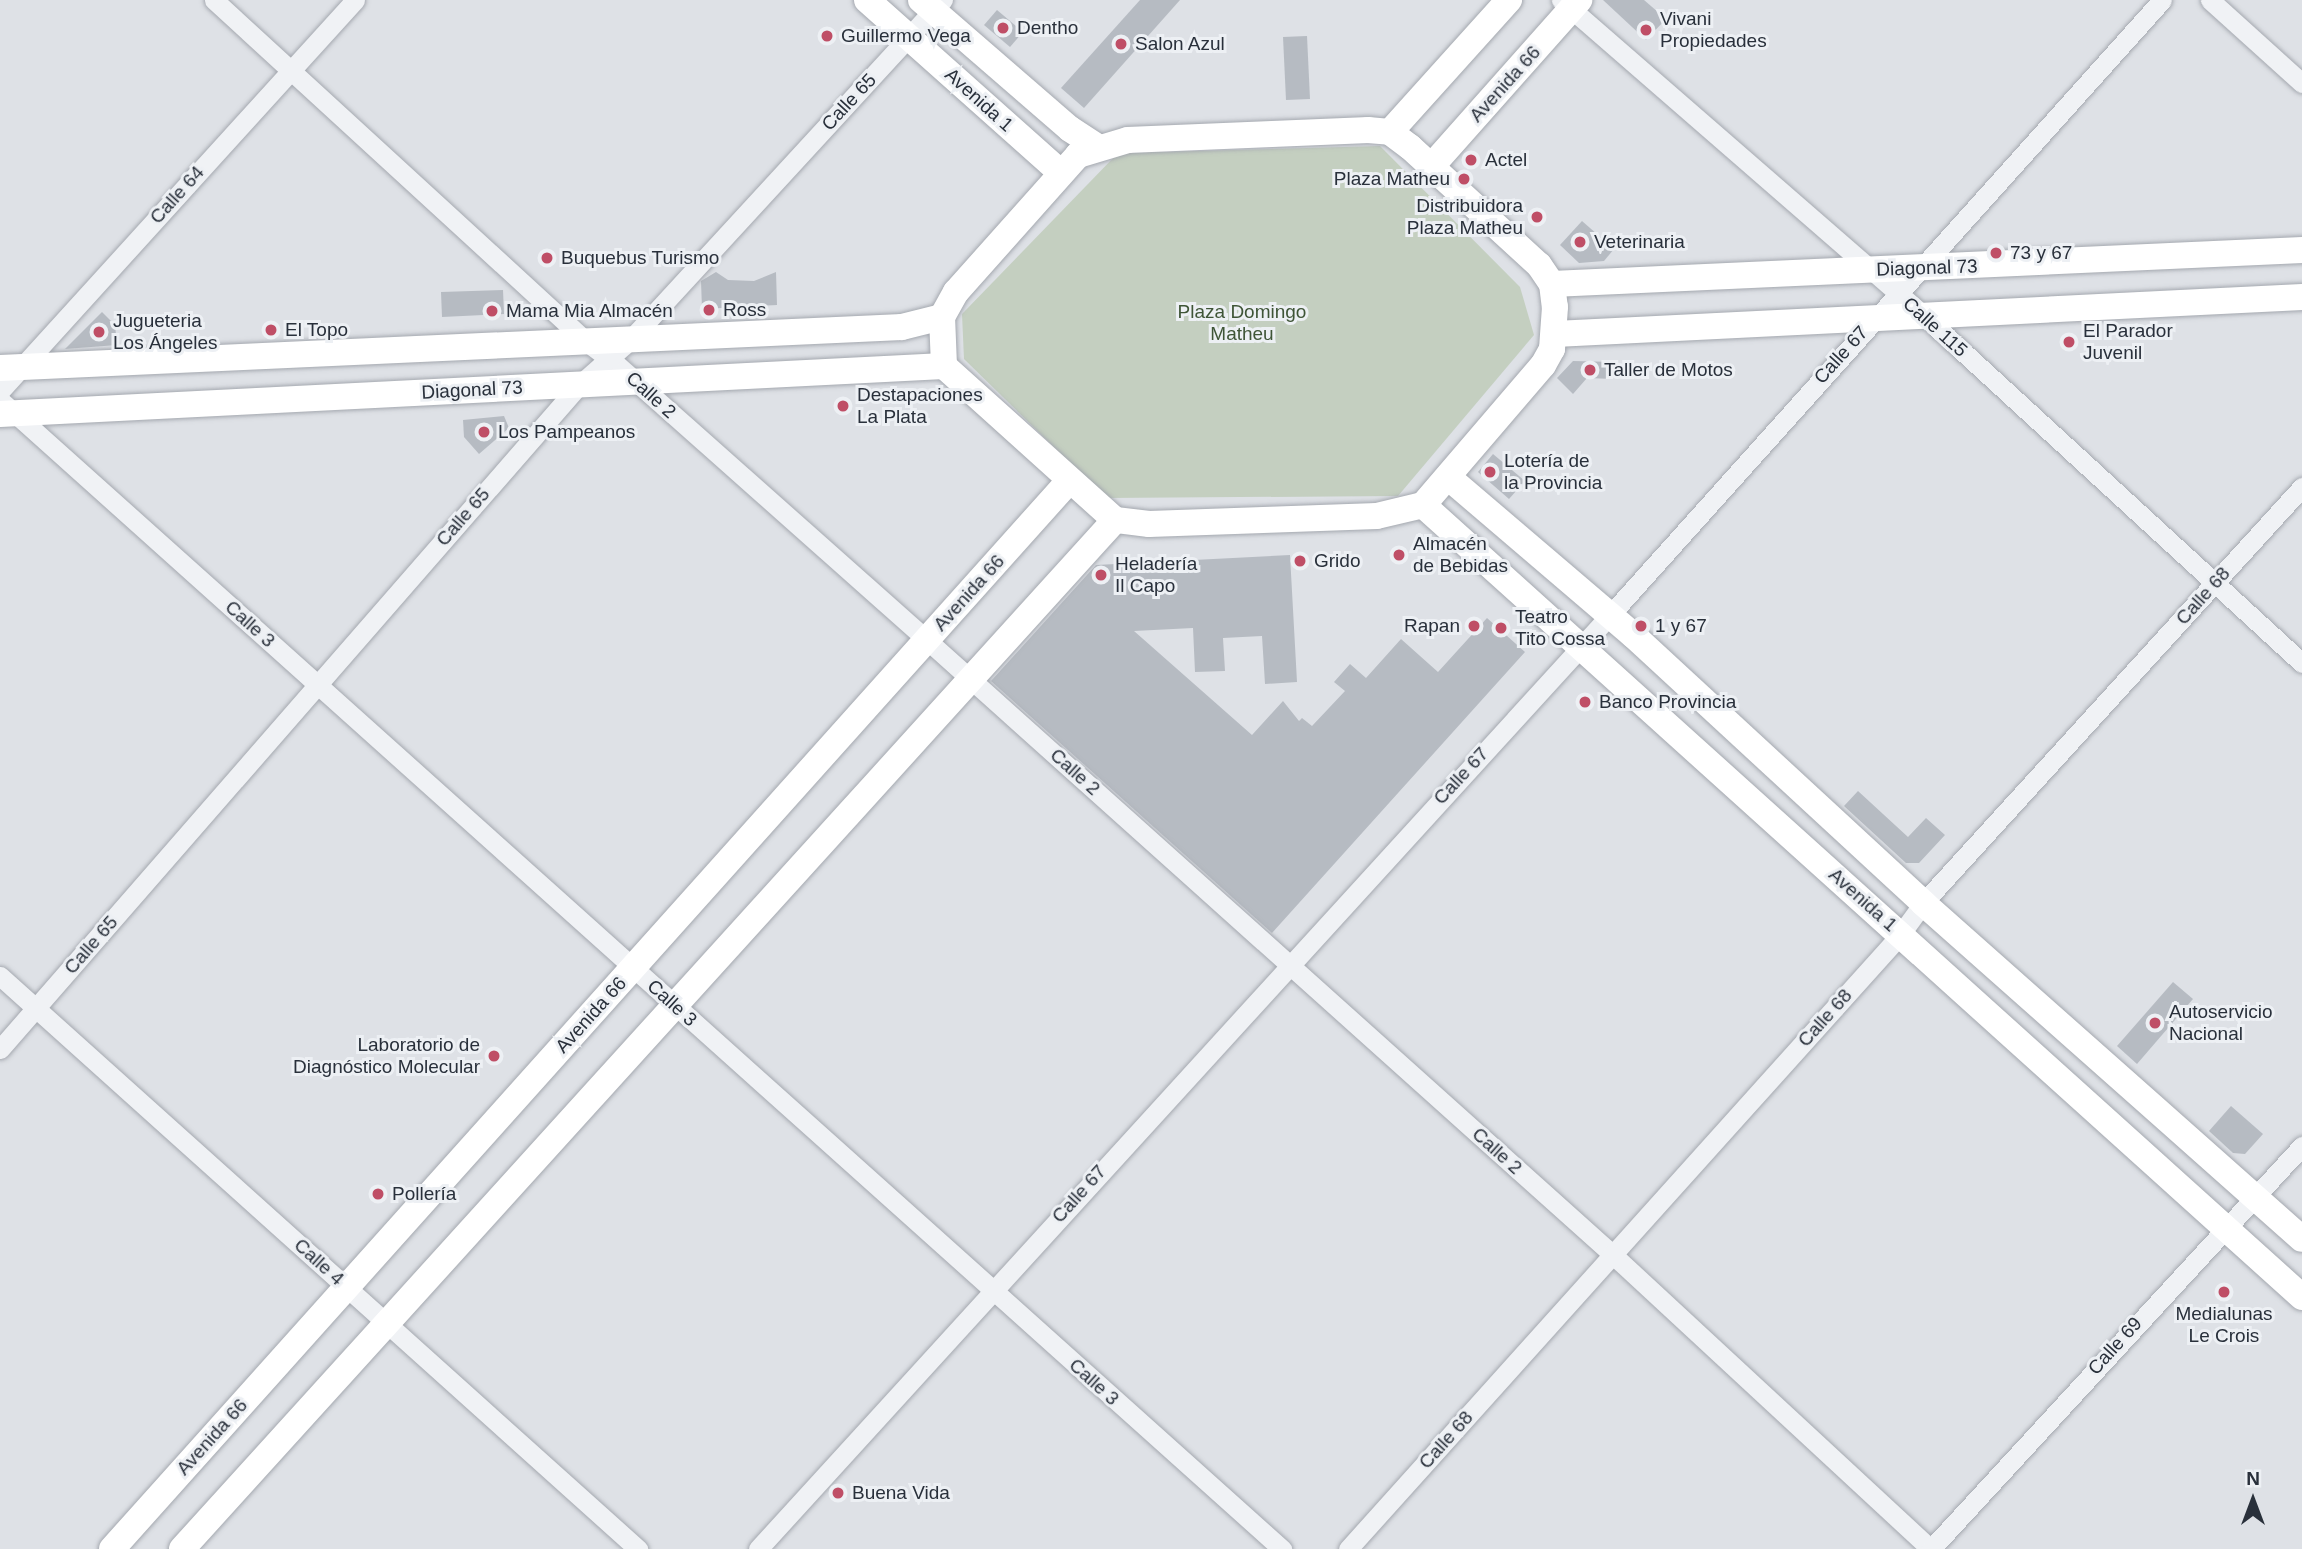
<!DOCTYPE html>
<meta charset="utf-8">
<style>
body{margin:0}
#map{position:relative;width:2302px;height:1549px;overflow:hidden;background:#dee1e6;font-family:Helvetica,sans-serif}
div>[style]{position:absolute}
.green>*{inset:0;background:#c4cfc0}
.building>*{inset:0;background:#b6bbc2}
.roads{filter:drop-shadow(0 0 2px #a4a8af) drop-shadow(0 0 2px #a4a8af)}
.minor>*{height:19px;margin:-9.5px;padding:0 9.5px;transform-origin:9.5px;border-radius:9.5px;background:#f0f2f5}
.secondary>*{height:26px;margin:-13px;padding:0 13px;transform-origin:13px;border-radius:13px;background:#fff}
.dots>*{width:19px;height:19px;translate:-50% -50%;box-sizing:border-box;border:4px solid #edf0f4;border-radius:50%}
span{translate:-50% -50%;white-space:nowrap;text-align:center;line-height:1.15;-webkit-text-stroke:6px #edf0f4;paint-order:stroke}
.poi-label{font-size:19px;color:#29303b}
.left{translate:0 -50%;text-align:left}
.right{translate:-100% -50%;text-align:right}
.street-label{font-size:19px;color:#29303b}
.park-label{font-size:19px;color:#3f5537}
.north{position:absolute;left:2218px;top:1465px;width:70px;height:70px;-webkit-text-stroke:5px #edf0f4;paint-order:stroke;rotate:0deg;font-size:19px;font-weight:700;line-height:28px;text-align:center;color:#29303b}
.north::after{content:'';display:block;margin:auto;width:24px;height:32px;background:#29303b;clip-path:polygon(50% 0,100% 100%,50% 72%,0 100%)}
</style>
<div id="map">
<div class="green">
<div style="clip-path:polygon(1380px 146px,1520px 287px,1534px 335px,1398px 496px,1106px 498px,964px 359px,962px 314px,1118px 153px)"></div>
</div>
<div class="building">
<div style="clip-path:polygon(1140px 0,1180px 0,1084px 108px,1061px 88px)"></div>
<div style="clip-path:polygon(1603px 0,1644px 0,1666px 19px,1646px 40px)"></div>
<div style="clip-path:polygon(997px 10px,1023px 32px,1010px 47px,984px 25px)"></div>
<div style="clip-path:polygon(1307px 36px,1310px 99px,1286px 100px,1283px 37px)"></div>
<div style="clip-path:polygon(1582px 221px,1614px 249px,1604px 261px,1579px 263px,1560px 245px)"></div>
<div style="clip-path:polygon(716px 272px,728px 280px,754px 281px,776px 272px,777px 305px,702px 309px,701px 281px)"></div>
<div style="clip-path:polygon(503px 290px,504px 314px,442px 317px,441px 292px)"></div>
<div style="clip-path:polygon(102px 312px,115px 325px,117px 345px,65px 349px)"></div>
<div style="clip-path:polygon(1573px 361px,1615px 362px,1614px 379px,1587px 378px,1573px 394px,1557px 378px)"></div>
<div style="clip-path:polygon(504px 416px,509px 428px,479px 454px,464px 437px,463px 420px)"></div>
<div style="clip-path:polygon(1493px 454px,1525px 481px,1509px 499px,1478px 472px)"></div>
<div style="clip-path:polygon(1290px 555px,1297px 682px,1265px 684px,1262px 636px,1223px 638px,1225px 671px,1195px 672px,1193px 628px,1134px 631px,1252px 735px,1283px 701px,1299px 721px,1302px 718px,1312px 726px,1345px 691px,1334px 682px,1350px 664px,1366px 678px,1401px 639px,1438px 672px,1487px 618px,1525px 652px,1272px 933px,991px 681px,1096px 565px)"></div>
<div style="clip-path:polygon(1858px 791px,1908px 837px,1926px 818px,1945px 835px,1919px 863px,1906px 863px,1844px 806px)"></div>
<div style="clip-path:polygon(2173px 982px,2193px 999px,2137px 1064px,2117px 1046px)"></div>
<div style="clip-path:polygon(2231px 1106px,2263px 1134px,2245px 1154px,2233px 1153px,2209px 1131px)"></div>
</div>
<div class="roads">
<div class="minor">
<div style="left:214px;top:0;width:507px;rotate:42.52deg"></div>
<div style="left:588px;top:343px;width:34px;rotate:37deg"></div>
<div style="left:615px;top:363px;width:417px;rotate:41.6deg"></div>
<div style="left:927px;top:640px;width:920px;rotate:41.87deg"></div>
<div style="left:1612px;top:1254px;width:434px;rotate:42.8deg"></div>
<div style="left:1561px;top:0;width:481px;rotate:41deg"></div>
<div style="left:1924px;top:316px;width:513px;rotate:42.55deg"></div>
<div style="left:2210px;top:0;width:124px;rotate:42.1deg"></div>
<div style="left:0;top:391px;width:528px;rotate:-47.76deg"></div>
<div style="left:0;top:400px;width:1722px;rotate:41.87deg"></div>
<div style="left:0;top:976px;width:858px;rotate:41.93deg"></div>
<div style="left:0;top:1049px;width:882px;rotate:-48.91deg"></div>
<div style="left:580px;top:384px;width:65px;rotate:-41.3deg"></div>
<div style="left:629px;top:341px;width:464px;rotate:-47.4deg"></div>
<div style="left:758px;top:1549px;width:1264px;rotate:-47.63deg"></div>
<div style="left:1610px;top:615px;width:826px;rotate:-48.09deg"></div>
<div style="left:1348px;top:1549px;width:826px;rotate:-48.04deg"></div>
<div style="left:1900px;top:935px;width:39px;rotate:-54deg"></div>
<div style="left:1923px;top:903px;width:563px;rotate:-47.66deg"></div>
<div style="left:1931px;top:1549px;width:548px;rotate:-47.37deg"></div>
</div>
<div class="secondary">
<div style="left:867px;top:0;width:259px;rotate:41.7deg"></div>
<div style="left:921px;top:0;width:197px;rotate:40.9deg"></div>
<div style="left:1070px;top:129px;width:31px;rotate:33deg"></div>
<div style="left:1368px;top:130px;width:22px;rotate:5deg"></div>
<div style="left:1390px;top:132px;width:25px;rotate:37deg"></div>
<div style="left:1410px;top:147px;width:175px;rotate:42.5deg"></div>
<div style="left:1539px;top:265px;width:23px;rotate:56deg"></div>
<div style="left:1552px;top:284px;width:23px;rotate:83deg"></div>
<div style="left:1555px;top:307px;width:42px;rotate:94.1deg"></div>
<div style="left:1552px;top:349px;width:18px;rotate:119deg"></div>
<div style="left:1543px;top:365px;width:184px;rotate:130.6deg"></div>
<div style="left:1423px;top:505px;width:47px;rotate:166.6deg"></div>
<div style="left:1377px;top:516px;width:228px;rotate:178deg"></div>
<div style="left:1149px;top:524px;width:34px;rotate:-173deg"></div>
<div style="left:1115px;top:520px;width:230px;rotate:-138deg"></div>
<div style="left:944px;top:366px;width:49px;rotate:-92.3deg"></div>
<div style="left:942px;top:317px;width:29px;rotate:-61deg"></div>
<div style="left:956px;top:292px;width:183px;rotate:-48.3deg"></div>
<div style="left:1078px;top:155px;width:52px;rotate:-16.7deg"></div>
<div style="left:1128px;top:140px;width:240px;rotate:-2.4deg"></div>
<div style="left:1390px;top:132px;width:178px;rotate:-48deg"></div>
<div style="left:1430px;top:168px;width:225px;rotate:-48.4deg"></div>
<div style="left:1552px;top:284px;width:751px;rotate:-2.6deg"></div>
<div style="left:1555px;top:334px;width:748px;rotate:-2.84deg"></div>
<div style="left:0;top:368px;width:903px;rotate:-2.6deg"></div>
<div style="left:902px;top:327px;width:41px;rotate:-14deg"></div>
<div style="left:0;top:414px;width:945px;rotate:-2.91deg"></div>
<div style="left:1448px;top:477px;width:243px;rotate:40.5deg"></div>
<div style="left:1633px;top:635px;width:395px;rotate:42.7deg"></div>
<div style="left:1923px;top:903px;width:506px;rotate:41.56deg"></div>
<div style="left:1423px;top:505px;width:1183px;rotate:42.02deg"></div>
<div style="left:112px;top:1549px;width:1434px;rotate:-48.14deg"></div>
<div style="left:182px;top:1549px;width:1389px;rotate:-47.8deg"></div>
</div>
</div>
<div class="dots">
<div style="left:1003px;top:28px;background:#bf4e66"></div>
<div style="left:1646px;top:30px;background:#bf4e66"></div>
<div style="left:827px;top:36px;background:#bf4e66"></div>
<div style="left:1121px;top:44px;background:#bf4e66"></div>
<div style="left:1471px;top:160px;background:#bf4e66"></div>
<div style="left:1464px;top:179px;background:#bf4e66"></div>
<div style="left:1537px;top:217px;background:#bf4e66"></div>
<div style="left:1580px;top:242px;background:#bf4e66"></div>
<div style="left:1996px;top:253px;background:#bf4e66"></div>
<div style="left:547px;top:258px;background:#bf4e66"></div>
<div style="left:709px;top:310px;background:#bf4e66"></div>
<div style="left:492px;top:311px;background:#bf4e66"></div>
<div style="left:271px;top:330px;background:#bf4e66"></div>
<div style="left:99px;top:332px;background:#bf4e66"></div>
<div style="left:2069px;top:342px;background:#bf4e66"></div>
<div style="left:1590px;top:370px;background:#bf4e66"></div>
<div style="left:843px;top:406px;background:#bf4e66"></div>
<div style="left:484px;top:432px;background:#bf4e66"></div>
<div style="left:1490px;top:472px;background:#bf4e66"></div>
<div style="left:1399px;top:555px;background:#bf4e66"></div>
<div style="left:1300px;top:561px;background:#bf4e66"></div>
<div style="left:1101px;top:575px;background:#bf4e66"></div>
<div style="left:1474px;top:626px;background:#bf4e66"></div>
<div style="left:1641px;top:626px;background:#bf4e66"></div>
<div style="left:1501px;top:628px;background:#bf4e66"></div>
<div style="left:1585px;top:702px;background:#bf4e66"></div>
<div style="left:2155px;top:1023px;background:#bf4e66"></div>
<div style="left:494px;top:1056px;background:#bf4e66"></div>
<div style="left:378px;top:1194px;background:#bf4e66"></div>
<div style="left:2224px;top:1292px;background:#bf4e66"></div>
<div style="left:838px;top:1493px;background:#bf4e66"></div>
</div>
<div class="poi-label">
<span class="left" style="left:1660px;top:30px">Vivani<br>Propiedades</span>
<span class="left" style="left:1017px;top:28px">Dentho</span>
<span class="left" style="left:841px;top:36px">Guillermo Vega</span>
<span class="left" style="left:1135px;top:44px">Salon Azul</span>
<span class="left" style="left:1485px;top:160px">Actel</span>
<span class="right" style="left:1450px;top:179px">Plaza Matheu</span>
<span class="right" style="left:1523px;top:217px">Distribuidora<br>Plaza Matheu</span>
<span class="left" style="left:1594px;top:242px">Veterinaria</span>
<span class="left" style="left:2010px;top:253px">73 y 67</span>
<span class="left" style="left:561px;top:258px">Buquebus Turismo</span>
<span class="left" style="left:723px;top:310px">Ross</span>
<span class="left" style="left:506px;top:311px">Mama Mia Almacén</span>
<span class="left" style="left:113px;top:332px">Jugueteria<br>Los Ángeles</span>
<span class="left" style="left:285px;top:330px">El Topo</span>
<span class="left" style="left:2083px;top:342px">El Parador<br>Juvenil</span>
<span class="left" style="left:1604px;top:370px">Taller de Motos</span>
<span class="left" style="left:857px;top:406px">Destapaciones<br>La Plata</span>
<span class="left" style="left:498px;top:432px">Los Pampeanos</span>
<span class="left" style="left:1504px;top:472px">Lotería de<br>la Provincia</span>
<span class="left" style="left:1413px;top:555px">Almacén<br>de Bebidas</span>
<span class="left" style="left:1314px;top:561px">Grido</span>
<span class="left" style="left:1115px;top:575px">Heladería<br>Il Capo</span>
<span class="left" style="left:1515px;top:628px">Teatro<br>Tito Cossa</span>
<span class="right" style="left:1460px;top:626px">Rapan</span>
<span class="left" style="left:1655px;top:626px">1 y 67</span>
<span class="left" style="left:1599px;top:702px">Banco Provincia</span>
<span class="left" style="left:2169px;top:1023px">Autoservicio<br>Nacional</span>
<span class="right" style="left:480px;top:1056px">Laboratorio de<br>Diagnóstico Molecular</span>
<span class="left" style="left:392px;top:1194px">Pollería</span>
<span style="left:2224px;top:1325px">Medialunas<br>Le Crois</span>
<span class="left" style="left:852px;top:1493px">Buena Vida</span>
</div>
<div class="street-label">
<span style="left:1505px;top:84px;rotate:-48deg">Avenida 66</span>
<span style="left:979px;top:100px;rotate:42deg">Avenida 1</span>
<span style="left:849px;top:102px;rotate:-47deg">Calle 65</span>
<span style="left:177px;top:195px;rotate:-48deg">Calle 64</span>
<span style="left:1927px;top:268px;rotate:-2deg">Diagonal 73</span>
<span style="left:1935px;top:327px;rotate:42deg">Calle 115</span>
<span style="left:1841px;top:355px;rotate:-48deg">Calle 67</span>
<span style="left:472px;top:390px;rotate:-3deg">Diagonal 73</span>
<span style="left:651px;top:395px;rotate:42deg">Calle 2</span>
<span style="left:463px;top:517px;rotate:-49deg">Calle 65</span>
<span style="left:969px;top:593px;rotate:-48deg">Avenida 66</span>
<span style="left:2203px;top:596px;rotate:-48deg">Calle 68</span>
<span style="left:250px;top:624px;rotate:42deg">Calle 3</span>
<span style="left:1075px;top:772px;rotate:42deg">Calle 2</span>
<span style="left:1461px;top:776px;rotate:-47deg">Calle 67</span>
<span style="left:1863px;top:900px;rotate:42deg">Avenida 1</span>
<span style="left:91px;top:945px;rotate:-49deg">Calle 65</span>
<span style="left:672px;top:1003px;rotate:42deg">Calle 3</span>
<span style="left:591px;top:1015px;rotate:-48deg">Avenida 66</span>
<span style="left:1825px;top:1018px;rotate:-48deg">Calle 68</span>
<span style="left:1497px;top:1151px;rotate:42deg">Calle 2</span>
<span style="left:1079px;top:1194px;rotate:-48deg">Calle 67</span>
<span style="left:319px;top:1262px;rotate:42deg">Calle 4</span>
<span style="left:2115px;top:1346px;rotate:-48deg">Calle 69</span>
<span style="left:1094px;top:1382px;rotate:42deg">Calle 3</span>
<span style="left:212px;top:1437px;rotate:-48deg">Avenida 66</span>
<span style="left:1446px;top:1440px;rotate:-48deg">Calle 68</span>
</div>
<div class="park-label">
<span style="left:1242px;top:323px">Plaza Domingo<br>Matheu</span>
</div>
<div class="north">N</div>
</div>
